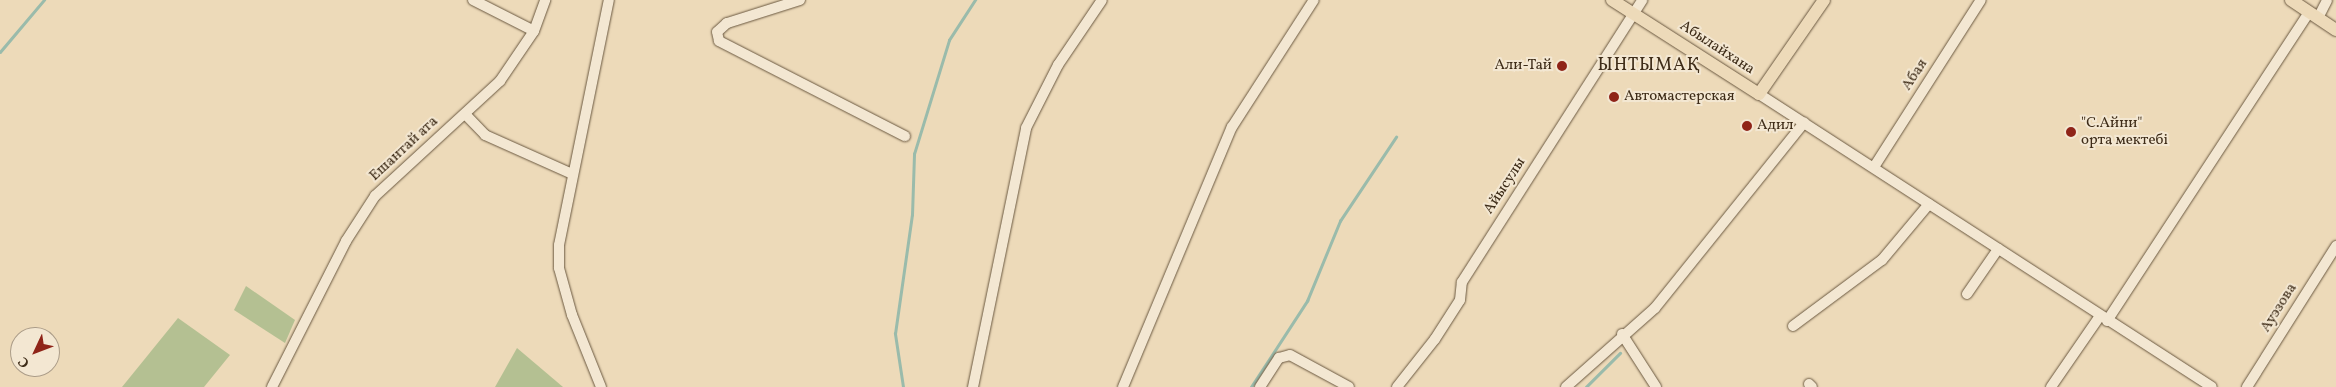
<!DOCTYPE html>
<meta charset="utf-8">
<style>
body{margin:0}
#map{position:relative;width:2336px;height:387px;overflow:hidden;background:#eddab9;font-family:Vollkorn,serif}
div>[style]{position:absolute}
.green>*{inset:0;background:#b4c092}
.stream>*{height:2.5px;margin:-1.25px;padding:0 1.25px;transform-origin:1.25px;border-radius:1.25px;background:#9abbab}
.roads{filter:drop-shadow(0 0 1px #6a5840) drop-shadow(0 0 1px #6a5840)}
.minor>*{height:10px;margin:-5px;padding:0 5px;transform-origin:5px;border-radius:5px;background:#f3e7d2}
.major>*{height:12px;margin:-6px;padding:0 6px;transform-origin:6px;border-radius:6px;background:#eddab9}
.dots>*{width:14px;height:14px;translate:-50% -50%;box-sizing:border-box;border:2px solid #f3e7d2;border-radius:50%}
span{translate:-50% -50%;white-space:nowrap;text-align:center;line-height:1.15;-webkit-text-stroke:4px #f3e7d2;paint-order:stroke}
.street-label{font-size:15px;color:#3e2c18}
.poi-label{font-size:15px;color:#3e2c18}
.right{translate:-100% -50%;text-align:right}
.left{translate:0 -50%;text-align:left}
.quarter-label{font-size:18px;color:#3e2c18;letter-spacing:1px}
.north{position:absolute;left:10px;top:327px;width:50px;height:50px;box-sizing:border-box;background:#f3e7d2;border:1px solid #ab9c88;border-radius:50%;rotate:227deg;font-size:14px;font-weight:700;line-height:20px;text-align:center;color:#3e2c18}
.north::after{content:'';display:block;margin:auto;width:18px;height:22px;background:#8f2418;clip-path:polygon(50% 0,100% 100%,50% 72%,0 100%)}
</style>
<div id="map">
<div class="green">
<div style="clip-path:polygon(246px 286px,295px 320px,285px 343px,234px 310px)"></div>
<div style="clip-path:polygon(178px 318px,230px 355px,204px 387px,122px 387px)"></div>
<div style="clip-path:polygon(517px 348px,563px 387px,495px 387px)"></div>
</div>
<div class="stream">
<div style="left:0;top:52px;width:68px;rotate:-49.8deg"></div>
<div style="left:903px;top:387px;width:54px;rotate:-98.6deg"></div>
<div style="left:895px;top:334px;width:120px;rotate:-81.9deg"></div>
<div style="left:912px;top:215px;width:61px;rotate:-88.1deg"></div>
<div style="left:914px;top:154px;width:119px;rotate:-72.9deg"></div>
<div style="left:949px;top:40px;width:48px;rotate:-57deg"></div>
<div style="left:1251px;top:387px;width:103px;rotate:-56.9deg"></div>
<div style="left:1307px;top:301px;width:87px;rotate:-67.6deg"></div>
<div style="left:1340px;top:221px;width:101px;rotate:-56.3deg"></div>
<div style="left:1586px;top:387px;width:48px;rotate:-45deg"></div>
</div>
<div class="roads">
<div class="minor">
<div style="left:473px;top:0;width:68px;rotate:26.9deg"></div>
<div style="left:800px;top:0;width:77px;rotate:162.5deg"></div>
<div style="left:727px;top:23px;width:13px;rotate:138deg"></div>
<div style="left:717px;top:32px;width:9px;rotate:77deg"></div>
<div style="left:719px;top:41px;width:209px;rotate:27.1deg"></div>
<div style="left:2318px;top:18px;width:20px;rotate:-63deg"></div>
<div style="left:1759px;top:94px;width:539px;rotate:32.89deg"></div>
<div style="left:465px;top:114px;width:29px;rotate:46deg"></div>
<div style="left:485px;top:135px;width:95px;rotate:24.1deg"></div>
<div style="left:1874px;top:167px;width:198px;rotate:-57.4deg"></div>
<div style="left:1967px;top:294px;width:55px;rotate:-55.4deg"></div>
<div style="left:2107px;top:321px;width:369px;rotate:-56.8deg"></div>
<div style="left:1793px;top:326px;width:111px;rotate:-36.6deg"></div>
<div style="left:1882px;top:260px;width:73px;rotate:-50deg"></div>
<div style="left:1622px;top:334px;width:63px;rotate:57.3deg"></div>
<div style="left:1809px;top:384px;width:4px;rotate:45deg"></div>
<div style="left:272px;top:387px;width:164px;rotate:-63.1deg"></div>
<div style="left:346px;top:241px;width:54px;rotate:-57.2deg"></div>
<div style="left:375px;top:196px;width:170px;rotate:-42.6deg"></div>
<div style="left:500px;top:81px;width:60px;rotate:-55.8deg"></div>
<div style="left:534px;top:31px;width:33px;rotate:-70deg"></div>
<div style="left:601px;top:387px;width:78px;rotate:-111.9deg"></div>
<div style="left:572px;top:315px;width:49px;rotate:-105.5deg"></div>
<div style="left:559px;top:268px;width:23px;rotate:-90deg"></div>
<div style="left:559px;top:245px;width:250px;rotate:-78.5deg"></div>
<div style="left:973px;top:387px;width:264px;rotate:-78.4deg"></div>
<div style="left:1026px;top:128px;width:71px;rotate:-63.1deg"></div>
<div style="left:1058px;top:65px;width:78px;rotate:-55.9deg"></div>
<div style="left:1123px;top:387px;width:282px;rotate:-67.3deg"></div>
<div style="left:1232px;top:127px;width:151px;rotate:-57.2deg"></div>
<div style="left:1260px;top:387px;width:35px;rotate:-57deg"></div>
<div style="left:1279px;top:358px;width:11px;rotate:-15deg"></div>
<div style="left:1290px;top:355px;width:67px;rotate:28.5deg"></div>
<div style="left:1397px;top:387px;width:61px;rotate:-51.6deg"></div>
<div style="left:1435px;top:339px;width:46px;rotate:-57.3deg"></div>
<div style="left:1460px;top:300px;width:18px;rotate:-84deg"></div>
<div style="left:1462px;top:282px;width:335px;rotate:-57.4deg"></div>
<div style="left:1566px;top:387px;width:119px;rotate:-41.6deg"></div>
<div style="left:1655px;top:308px;width:238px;rotate:-51.2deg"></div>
<div style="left:2051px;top:387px;width:86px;rotate:-55.4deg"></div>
<div style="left:2247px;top:387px;width:167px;rotate:-57.7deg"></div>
</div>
<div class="major">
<div style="left:1612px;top:0;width:174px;rotate:32.6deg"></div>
<div style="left:1759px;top:94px;width:114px;rotate:-55.3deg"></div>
<div style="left:2291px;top:0;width:54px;rotate:33.7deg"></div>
</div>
</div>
<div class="dots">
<div style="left:1562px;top:66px;background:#8f2418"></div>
<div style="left:1614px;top:97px;background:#8f2418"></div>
<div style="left:1747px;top:126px;background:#8f2418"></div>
<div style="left:2071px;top:132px;background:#8f2418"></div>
</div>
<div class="street-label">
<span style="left:1717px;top:48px;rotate:33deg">Абылайхана</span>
<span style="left:1915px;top:75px;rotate:-57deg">Абая</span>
<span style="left:404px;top:149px;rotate:-43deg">Ешантай ата</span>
<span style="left:1505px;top:186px;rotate:-57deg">Айысулы</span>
<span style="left:2279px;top:308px;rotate:-58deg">Ауэзова</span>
</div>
<div class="poi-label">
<span class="right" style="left:1552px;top:66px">Али-Тай</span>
<span class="left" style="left:1624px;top:97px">Автомастерская</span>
<span class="left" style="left:2081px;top:132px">"С.Айни"<br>орта мектебі</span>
<span class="left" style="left:1757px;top:126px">Адил</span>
</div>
<div class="quarter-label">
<span style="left:1649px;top:66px">ЫНТЫМАҚ</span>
</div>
<div class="north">С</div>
</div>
